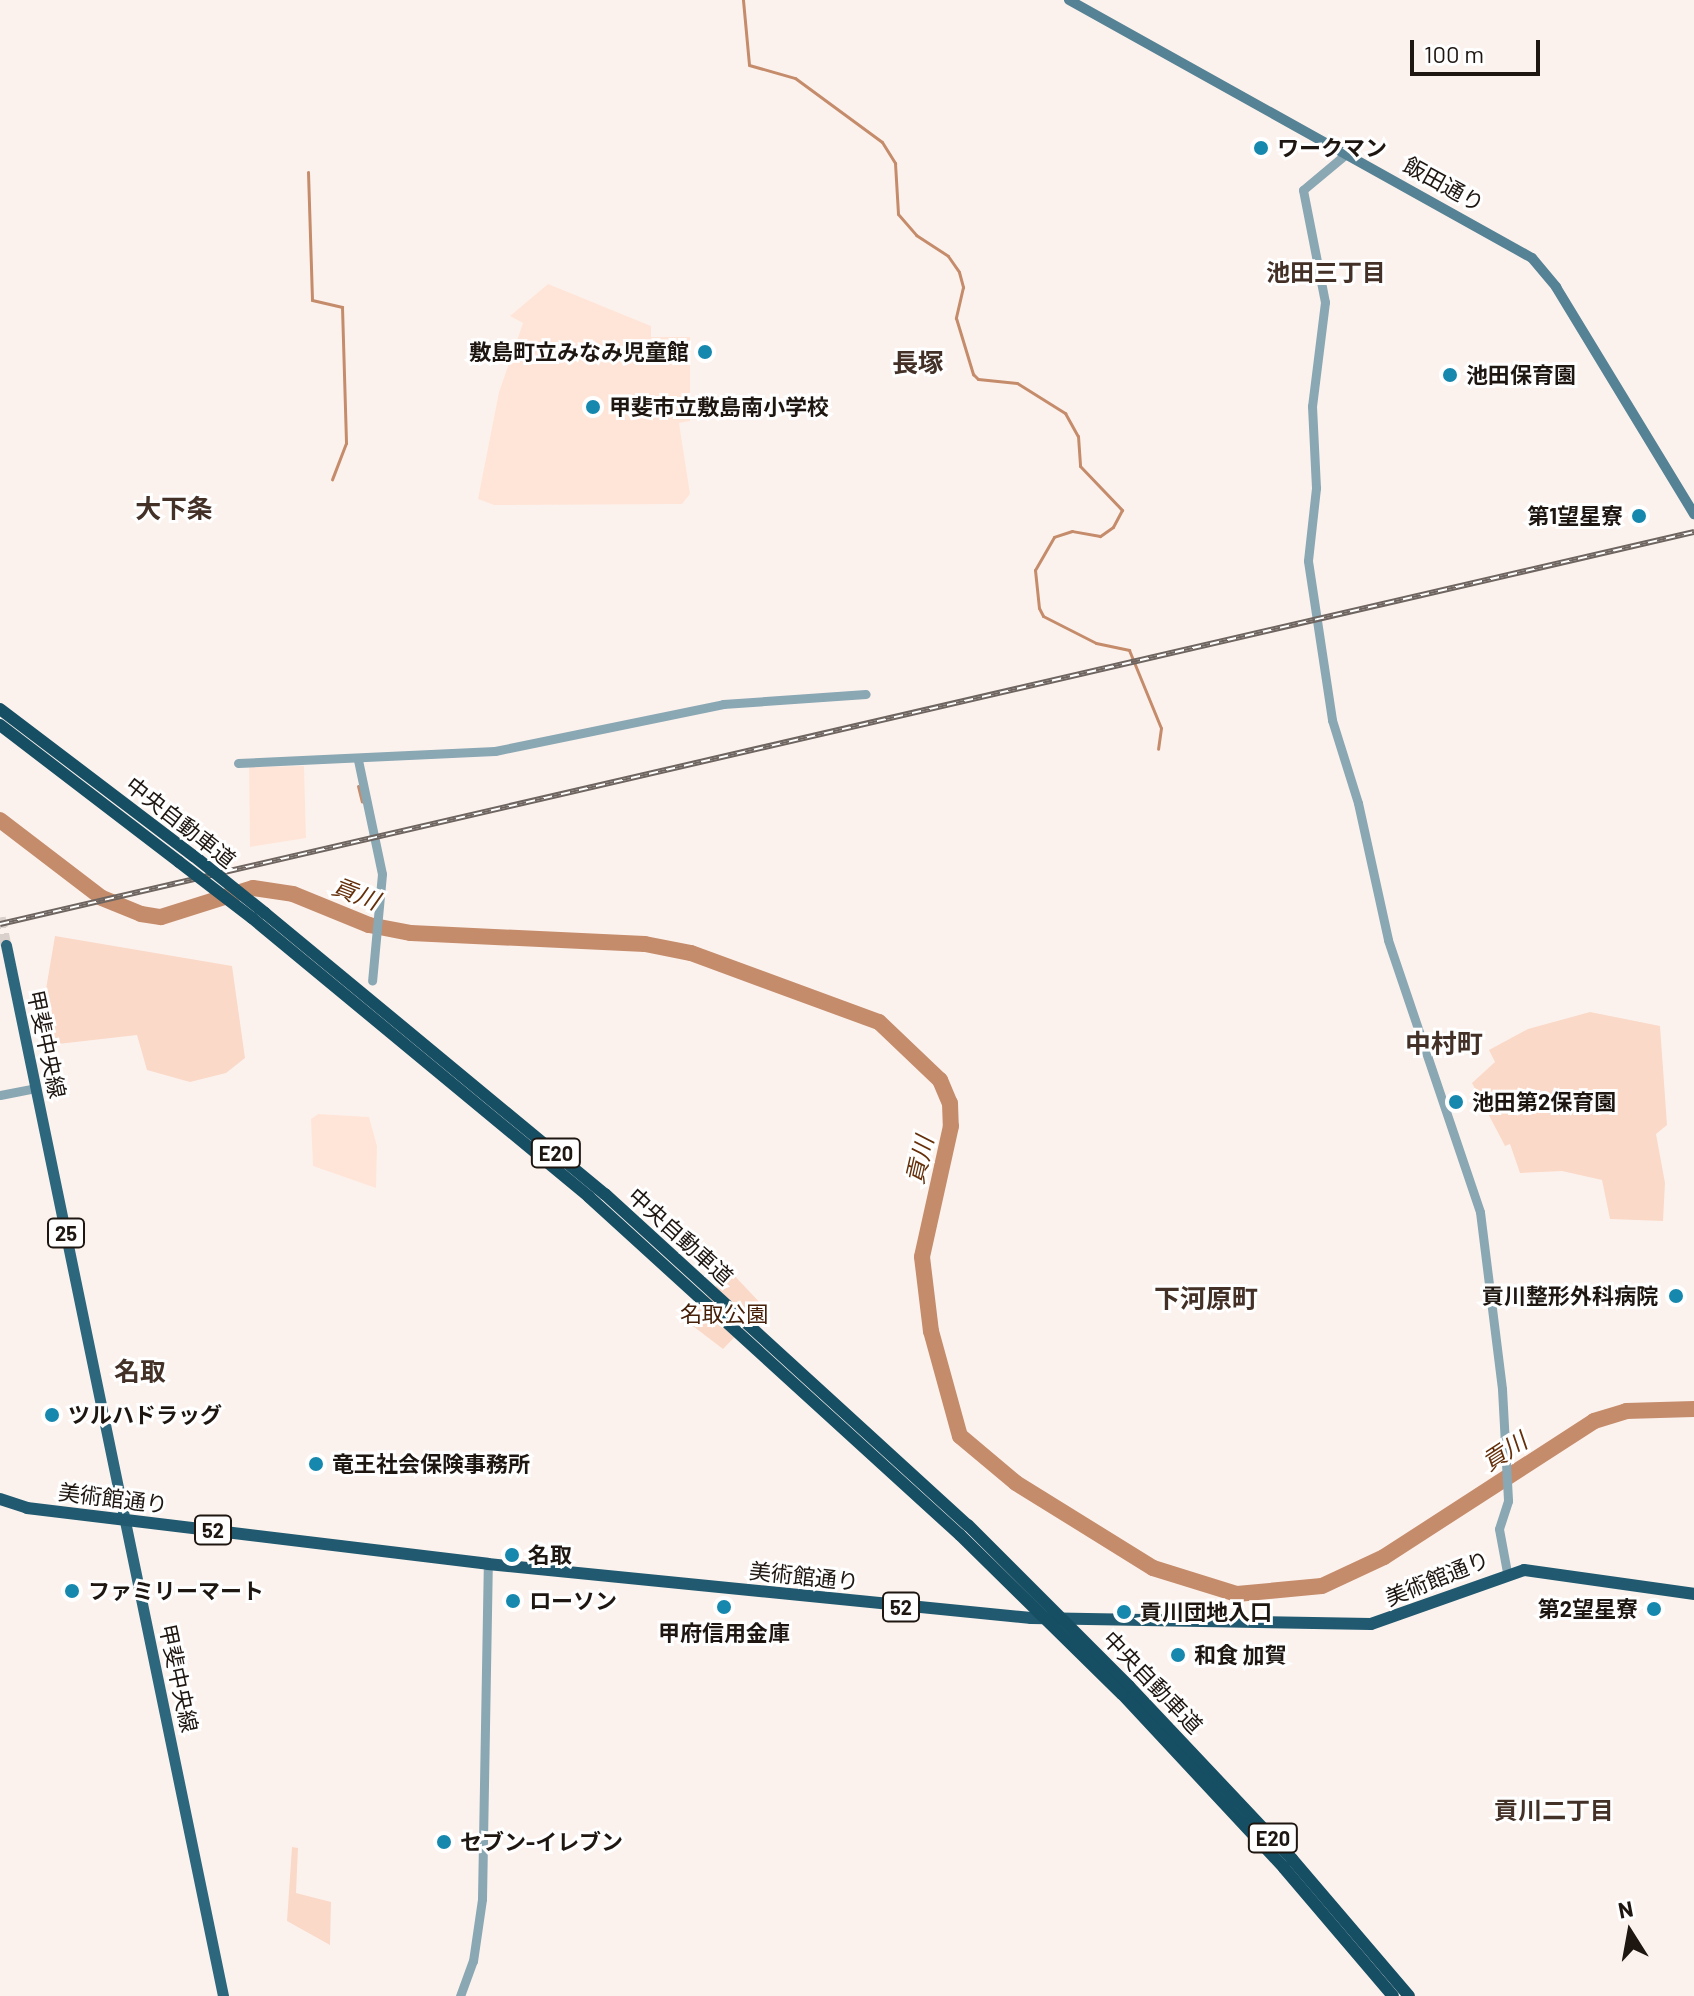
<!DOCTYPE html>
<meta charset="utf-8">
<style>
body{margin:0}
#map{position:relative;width:1694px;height:1996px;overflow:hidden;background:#fcf2ed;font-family:Barlow,"Noto Sans JP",sans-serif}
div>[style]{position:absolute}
.built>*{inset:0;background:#ffe5d8}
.green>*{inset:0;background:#fad9c8}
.stream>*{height:3px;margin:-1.5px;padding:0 1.5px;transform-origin:1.5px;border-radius:1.5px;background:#c58c6c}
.river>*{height:16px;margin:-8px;padding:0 8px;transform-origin:8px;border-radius:8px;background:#c58c6c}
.primary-tunnel>*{height:11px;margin-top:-5.5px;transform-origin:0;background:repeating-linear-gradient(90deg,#dbd1cc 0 11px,transparent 0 16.5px)}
.tertiary>*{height:9px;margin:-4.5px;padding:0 4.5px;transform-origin:4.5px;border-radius:4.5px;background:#8aa7b4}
.secondary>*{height:10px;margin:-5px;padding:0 5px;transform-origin:5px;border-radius:5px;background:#558295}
.primary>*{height:11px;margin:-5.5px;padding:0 5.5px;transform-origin:5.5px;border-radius:5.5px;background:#2c677e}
.trunk>*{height:12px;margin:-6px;padding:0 6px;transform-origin:6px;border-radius:6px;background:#215a70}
.motorway>*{height:12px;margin:-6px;padding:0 6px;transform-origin:6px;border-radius:6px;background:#164e63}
.rail>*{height:6px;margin-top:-3px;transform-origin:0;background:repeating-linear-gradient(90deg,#fff 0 9px,#6e6560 0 18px);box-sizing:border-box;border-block:2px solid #6e6560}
.motorway-bridge>*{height:12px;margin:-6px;padding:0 6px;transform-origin:6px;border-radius:6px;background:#164e63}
.dots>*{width:22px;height:22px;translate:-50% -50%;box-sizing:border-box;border:4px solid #fff;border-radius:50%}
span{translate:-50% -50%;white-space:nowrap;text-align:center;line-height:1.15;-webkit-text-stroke:6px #fff;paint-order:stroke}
.shield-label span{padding:2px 6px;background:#fff;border:2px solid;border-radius:6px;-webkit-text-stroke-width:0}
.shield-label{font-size:20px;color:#1e1611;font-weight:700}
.poi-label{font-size:22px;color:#1e1611;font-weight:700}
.left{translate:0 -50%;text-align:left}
.right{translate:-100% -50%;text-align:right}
.street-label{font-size:22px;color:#1e1611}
.park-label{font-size:22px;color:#462008}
.neighbourhood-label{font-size:24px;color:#433127;font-weight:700}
.water-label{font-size:24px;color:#652f0a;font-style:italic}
.quarter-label{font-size:26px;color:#433127;font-weight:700}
.north{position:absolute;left:1590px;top:1892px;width:80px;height:80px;-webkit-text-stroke:6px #fff;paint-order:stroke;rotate:349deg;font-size:22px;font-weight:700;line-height:32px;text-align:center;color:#1e1611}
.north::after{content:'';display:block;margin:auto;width:28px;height:36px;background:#1e1611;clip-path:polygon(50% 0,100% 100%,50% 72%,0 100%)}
.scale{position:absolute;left:1410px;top:40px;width:130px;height:36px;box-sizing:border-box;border:4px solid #1e1611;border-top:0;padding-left:10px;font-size:24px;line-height:28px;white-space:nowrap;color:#1e1611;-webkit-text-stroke:6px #fff;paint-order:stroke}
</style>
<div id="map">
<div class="built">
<div style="clip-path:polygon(548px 284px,651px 326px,651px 337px,690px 337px,690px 421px,679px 423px,690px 494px,682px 504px,494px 505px,478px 499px,499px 392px,523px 323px,510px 316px)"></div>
<div style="clip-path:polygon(304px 766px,306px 838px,250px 847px,249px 767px)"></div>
<div style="clip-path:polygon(318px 1114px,369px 1117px,377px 1146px,376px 1188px,313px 1166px,311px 1119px)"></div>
</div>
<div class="green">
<div style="clip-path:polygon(55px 936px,232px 966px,245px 1058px,226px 1073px,190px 1082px,147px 1070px,137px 1035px,49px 1045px,43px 1027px,44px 1001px)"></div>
<div style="clip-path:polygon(1590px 1012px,1660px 1026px,1667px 1125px,1656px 1134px,1665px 1183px,1663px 1221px,1610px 1219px,1602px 1180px,1562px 1171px,1520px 1173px,1510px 1144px,1505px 1146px,1472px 1083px,1495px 1062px,1489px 1050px,1528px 1029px)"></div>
<div style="clip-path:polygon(730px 1271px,764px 1307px,723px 1349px,685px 1320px)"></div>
<div style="clip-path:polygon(292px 1847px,298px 1848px,296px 1893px,331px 1902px,330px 1945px,287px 1921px)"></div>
</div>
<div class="stream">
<div style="left:743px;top:0;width:65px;rotate:84.7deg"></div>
<div style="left:749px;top:65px;width:48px;rotate:15.8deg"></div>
<div style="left:795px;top:78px;width:108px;rotate:36.3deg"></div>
<div style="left:882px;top:142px;width:25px;rotate:58deg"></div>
<div style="left:895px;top:163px;width:51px;rotate:86.6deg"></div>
<div style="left:898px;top:214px;width:28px;rotate:49deg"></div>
<div style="left:916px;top:235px;width:38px;rotate:33deg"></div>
<div style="left:948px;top:256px;width:19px;rotate:55deg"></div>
<div style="left:959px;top:272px;width:16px;rotate:75deg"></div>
<div style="left:963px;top:287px;width:32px;rotate:103deg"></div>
<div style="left:956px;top:318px;width:59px;rotate:73.1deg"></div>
<div style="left:973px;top:374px;width:7px;rotate:45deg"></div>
<div style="left:978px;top:379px;width:39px;rotate:6deg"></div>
<div style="left:1017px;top:383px;width:57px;rotate:32deg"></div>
<div style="left:1065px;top:413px;width:26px;rotate:61deg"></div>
<div style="left:1078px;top:436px;width:30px;rotate:86deg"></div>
<div style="left:1080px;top:466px;width:61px;rotate:46.3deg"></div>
<div style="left:1122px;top:510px;width:19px;rotate:118deg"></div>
<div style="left:1113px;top:527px;width:16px;rotate:145deg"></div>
<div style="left:1100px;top:536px;width:28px;rotate:-170deg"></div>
<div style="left:1072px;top:531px;width:19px;rotate:162deg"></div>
<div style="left:1054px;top:537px;width:38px;rotate:120deg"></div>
<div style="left:1035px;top:570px;width:38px;rotate:84deg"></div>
<div style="left:1039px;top:608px;width:9px;rotate:63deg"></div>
<div style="left:1043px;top:616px;width:59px;rotate:27deg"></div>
<div style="left:1096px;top:643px;width:34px;rotate:12deg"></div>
<div style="left:1129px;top:650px;width:84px;rotate:67.7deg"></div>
<div style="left:1161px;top:728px;width:21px;rotate:98deg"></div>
<div style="left:308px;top:172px;width:128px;rotate:88.2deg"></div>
<div style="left:312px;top:300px;width:31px;rotate:13deg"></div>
<div style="left:342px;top:307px;width:136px;rotate:88.3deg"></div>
<div style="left:346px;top:443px;width:39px;rotate:111deg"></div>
<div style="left:358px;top:786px;width:16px;rotate:76deg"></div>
</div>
<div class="river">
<div style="left:0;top:820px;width:128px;rotate:37.4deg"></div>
<div style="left:102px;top:898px;width:42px;rotate:22.3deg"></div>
<div style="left:141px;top:914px;width:20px;rotate:9deg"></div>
<div style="left:161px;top:917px;width:96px;rotate:-17.5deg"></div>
<div style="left:253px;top:888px;width:40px;rotate:8.5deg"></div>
<div style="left:293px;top:894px;width:82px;rotate:22.2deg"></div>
<div style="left:369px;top:925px;width:43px;rotate:10.8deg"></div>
<div style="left:411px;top:933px;width:234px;rotate:2.7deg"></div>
<div style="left:645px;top:944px;width:47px;rotate:11.1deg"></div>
<div style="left:691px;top:953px;width:200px;rotate:20.2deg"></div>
<div style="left:879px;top:1022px;width:84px;rotate:43.6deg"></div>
<div style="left:940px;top:1080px;width:25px;rotate:67deg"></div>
<div style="left:950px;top:1103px;width:23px;rotate:88deg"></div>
<div style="left:951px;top:1126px;width:134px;rotate:102.5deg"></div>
<div style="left:922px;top:1257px;width:75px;rotate:83.1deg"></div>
<div style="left:931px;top:1331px;width:109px;rotate:74.6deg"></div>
<div style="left:960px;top:1436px;width:73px;rotate:40deg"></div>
<div style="left:1016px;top:1483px;width:161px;rotate:31.8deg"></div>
<div style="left:1153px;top:1568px;width:88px;rotate:17.2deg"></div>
<div style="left:1237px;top:1594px;width:85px;rotate:-5.4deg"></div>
<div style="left:1322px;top:1586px;width:68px;rotate:-25.1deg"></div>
<div style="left:1384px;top:1557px;width:250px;rotate:-32.9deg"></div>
<div style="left:1594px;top:1421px;width:34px;rotate:-17deg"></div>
<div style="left:1626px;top:1411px;width:68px;rotate:-1.7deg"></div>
</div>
<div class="primary-tunnel">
<div style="left:0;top:917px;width:29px;rotate:78deg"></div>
</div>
<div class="tertiary">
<div style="left:1346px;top:154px;width:56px;rotate:140.1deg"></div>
<div style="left:1303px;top:190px;width:114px;rotate:78.9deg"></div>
<div style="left:1325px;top:302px;width:105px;rotate:97.1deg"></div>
<div style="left:1312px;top:406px;width:82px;rotate:87.2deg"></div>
<div style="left:1316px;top:488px;width:73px;rotate:96.3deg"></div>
<div style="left:1308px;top:561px;width:161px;rotate:81.4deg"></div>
<div style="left:1332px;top:720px;width:87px;rotate:72.6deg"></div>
<div style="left:1358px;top:803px;width:140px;rotate:77.6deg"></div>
<div style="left:1388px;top:940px;width:287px;rotate:71.3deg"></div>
<div style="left:1480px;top:1212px;width:178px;rotate:82.9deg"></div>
<div style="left:1502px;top:1389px;width:112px;rotate:86.9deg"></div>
<div style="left:1508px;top:1501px;width:29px;rotate:108deg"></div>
<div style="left:1499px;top:1529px;width:44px;rotate:79.5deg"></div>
<div style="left:358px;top:760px;width:116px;rotate:78.1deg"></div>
<div style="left:382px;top:874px;width:107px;rotate:95.3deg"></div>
<div style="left:238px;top:763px;width:257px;rotate:-2.7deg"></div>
<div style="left:495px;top:751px;width:233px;rotate:-11.6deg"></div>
<div style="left:723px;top:704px;width:143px;rotate:-4deg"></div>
<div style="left:0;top:1095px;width:36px;rotate:-11deg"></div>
<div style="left:460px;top:1996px;width:37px;rotate:-70deg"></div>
<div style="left:473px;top:1961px;width:63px;rotate:-81.7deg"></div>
<div style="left:482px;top:1899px;width:335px;rotate:-89deg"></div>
</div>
<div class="secondary">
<div style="left:1069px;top:0;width:530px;rotate:29.13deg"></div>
<div style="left:1532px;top:258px;width:38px;rotate:50deg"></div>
<div style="left:1556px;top:287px;width:266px;rotate:58.7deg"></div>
</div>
<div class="primary">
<div style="left:6px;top:945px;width:1073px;rotate:78.33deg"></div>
</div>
<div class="trunk">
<div style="left:0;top:1499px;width:28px;rotate:18deg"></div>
<div style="left:27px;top:1508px;width:464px;rotate:6.9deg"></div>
<div style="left:488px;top:1564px;width:546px;rotate:5.68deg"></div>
<div style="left:1031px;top:1618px;width:340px;rotate:1deg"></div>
<div style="left:1371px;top:1624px;width:162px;rotate:-19.4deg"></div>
<div style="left:1524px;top:1570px;width:172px;rotate:8deg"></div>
</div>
<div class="motorway">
<div style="left:0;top:709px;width:243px;rotate:37.2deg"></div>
<div style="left:0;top:725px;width:225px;rotate:37.4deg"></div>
<div style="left:265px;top:913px;width:441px;rotate:39.6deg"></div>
<div style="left:605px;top:1194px;width:491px;rotate:42.4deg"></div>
<div style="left:252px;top:918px;width:438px;rotate:39.6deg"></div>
<div style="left:589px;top:1197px;width:502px;rotate:42.34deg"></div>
<div style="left:1129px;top:1686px;width:238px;rotate:46.7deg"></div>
<div style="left:1292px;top:1859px;width:180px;rotate:49.5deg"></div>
<div style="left:1122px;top:1694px;width:238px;rotate:47deg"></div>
<div style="left:1284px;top:1868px;width:168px;rotate:49.6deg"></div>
</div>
<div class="rail">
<div style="left:0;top:924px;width:1739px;rotate:-13.03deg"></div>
</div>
<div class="motorway-bridge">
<div style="left:194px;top:856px;width:91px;rotate:38.8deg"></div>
<div style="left:179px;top:862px;width:92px;rotate:37.5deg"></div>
<div style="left:968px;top:1525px;width:228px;rotate:45deg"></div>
<div style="left:960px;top:1535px;width:227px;rotate:44.5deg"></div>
</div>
<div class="dots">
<div style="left:1261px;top:148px;background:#1688ae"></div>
<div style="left:705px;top:352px;background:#1688ae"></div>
<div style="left:1450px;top:375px;background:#1688ae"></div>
<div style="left:593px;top:407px;background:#1688ae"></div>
<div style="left:1639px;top:516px;background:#1688ae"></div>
<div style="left:1456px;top:1102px;background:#1688ae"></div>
<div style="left:1676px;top:1296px;background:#1688ae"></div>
<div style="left:52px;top:1415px;background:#1688ae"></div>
<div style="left:316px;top:1464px;background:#1688ae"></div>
<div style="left:512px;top:1555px;background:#1688ae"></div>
<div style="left:72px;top:1591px;background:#1688ae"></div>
<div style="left:513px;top:1601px;background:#1688ae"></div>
<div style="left:724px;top:1607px;background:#1688ae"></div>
<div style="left:1654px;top:1609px;background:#1688ae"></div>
<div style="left:1124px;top:1612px;background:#1688ae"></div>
<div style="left:1178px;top:1655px;background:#1688ae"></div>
<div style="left:444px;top:1842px;background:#1688ae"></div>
</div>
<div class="shield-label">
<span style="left:556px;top:1153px">E20</span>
<span style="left:66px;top:1233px">25</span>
<span style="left:213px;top:1530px">52</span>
<span style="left:901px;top:1607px">52</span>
<span style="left:1273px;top:1838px">E20</span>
</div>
<div class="poi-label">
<span class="left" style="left:1277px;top:148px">ワークマン</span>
<span class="right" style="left:689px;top:352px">敷島町立みなみ児童館</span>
<span class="left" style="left:1466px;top:375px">池田保育園</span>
<span class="left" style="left:609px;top:407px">甲斐市立敷島南小学校</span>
<span class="right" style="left:1623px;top:516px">第1望星寮</span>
<span class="left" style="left:1472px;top:1102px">池田第2保育園</span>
<span class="right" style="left:1658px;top:1296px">貢川整形外科病院</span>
<span class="left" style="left:68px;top:1415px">ツルハドラッグ</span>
<span class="left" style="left:332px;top:1464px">竜王社会保険事務所</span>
<span class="left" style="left:528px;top:1555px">名取</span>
<span class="left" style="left:88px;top:1591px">ファミリーマート</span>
<span class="left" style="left:529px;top:1601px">ローソン</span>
<span class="right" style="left:1638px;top:1609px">第2望星寮</span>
<span class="left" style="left:1140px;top:1612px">貢川団地入口</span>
<span style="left:724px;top:1633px">甲府信用金庫</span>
<span class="left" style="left:1194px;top:1655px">和食 加賀</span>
<span class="left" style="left:460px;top:1842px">セブン-イレブン</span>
</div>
<div class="street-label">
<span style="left:1444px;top:184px;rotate:29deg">飯田通り</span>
<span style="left:181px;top:822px;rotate:38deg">中央自動車道</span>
<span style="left:47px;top:1044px;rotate:78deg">甲斐中央線</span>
<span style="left:681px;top:1236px;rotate:42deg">中央自動車道</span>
<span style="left:113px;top:1498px;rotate:7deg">美術館通り</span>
<span style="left:804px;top:1576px;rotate:6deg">美術館通り</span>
<span style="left:1437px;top:1578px;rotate:-22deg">美術館通り</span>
<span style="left:179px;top:1678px;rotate:78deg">甲斐中央線</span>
<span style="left:1153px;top:1682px;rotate:46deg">中央自動車道</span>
</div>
<div class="park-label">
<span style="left:724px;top:1314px">名取公園</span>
</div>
<div class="neighbourhood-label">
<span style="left:1326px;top:272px">池田三丁目</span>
<span style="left:1554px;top:1810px">貢川二丁目</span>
</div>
<div class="water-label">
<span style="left:356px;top:893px;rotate:21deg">貢川</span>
<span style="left:919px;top:1160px;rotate:-77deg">貢川</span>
<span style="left:1504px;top:1451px;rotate:-33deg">貢川</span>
</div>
<div class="quarter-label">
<span style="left:918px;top:362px">長塚</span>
<span style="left:174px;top:508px">大下条</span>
<span style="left:1444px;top:1043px">中村町</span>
<span style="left:1206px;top:1298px">下河原町</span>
<span style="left:140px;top:1371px">名取</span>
</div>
<div class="north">N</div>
<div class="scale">100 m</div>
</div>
